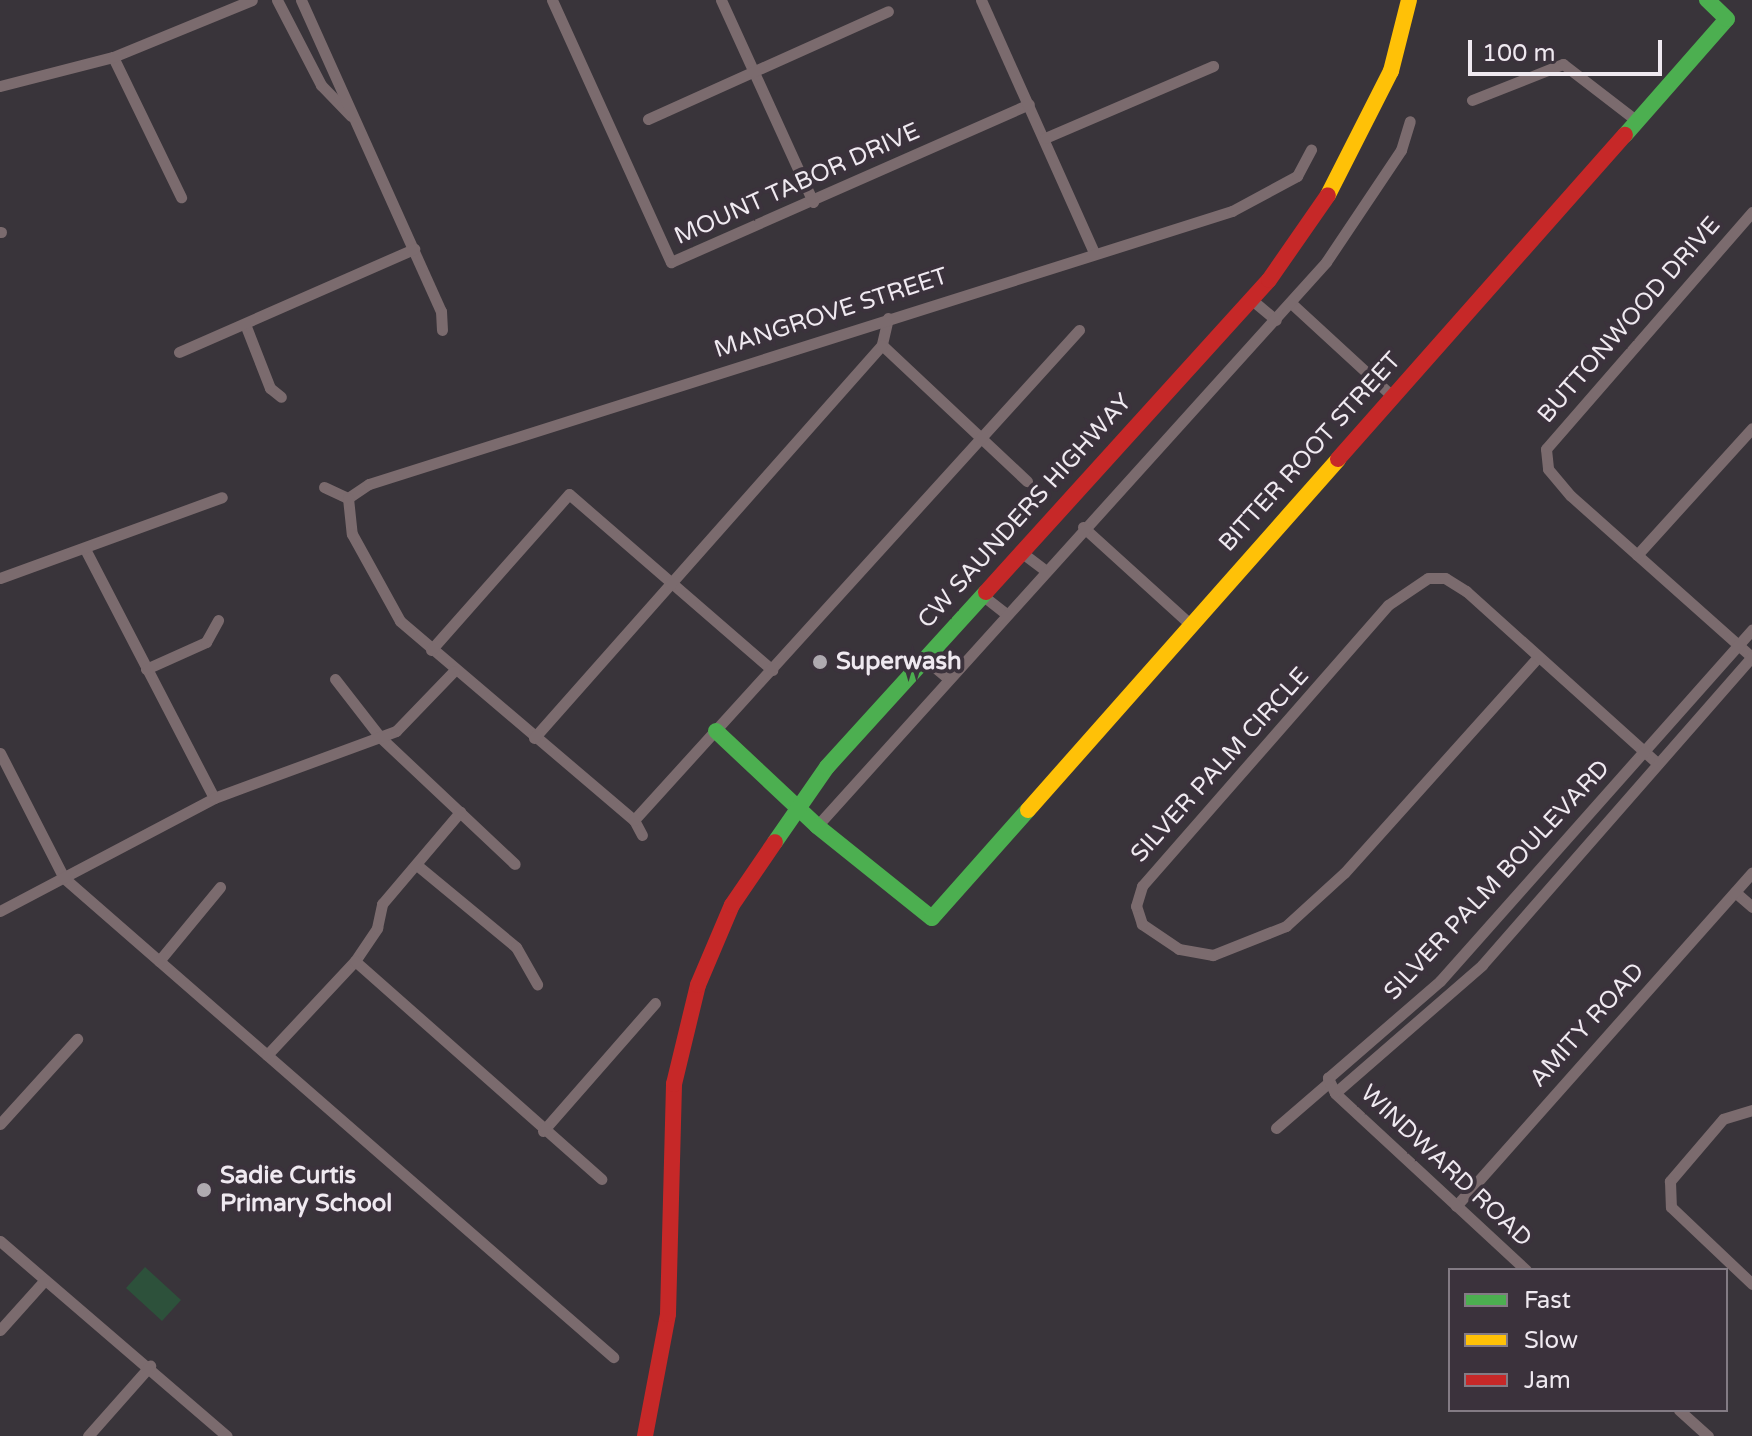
<!DOCTYPE html>
<style>
body{margin:0}
#map{position:relative;width:1752px;height:1436px;overflow:hidden;background:#39343a;font-family:"Varela Round",sans-serif}
div>[style]{position:absolute}
.green>*{inset:0;background:#2d513b}
.street>*{height:11px;margin:-5.5px;padding:0 5.5px;transform-origin:5.5px;border-radius:5.5px;background:#7b6b6e}
.fast>*{height:16px;margin:-8px;padding:0 8px;transform-origin:8px;border-radius:8px;background:#4caf50}
.slow>*{height:16px;margin:-8px;padding:0 8px;transform-origin:8px;border-radius:8px;background:#ffc107}
.jam>*{height:16px;margin:-8px;padding:0 8px;transform-origin:8px;border-radius:8px;background:#c62828}
.dots>*{width:22px;height:22px;translate:-50% -50%;box-sizing:border-box;border:4px solid #3b323c;border-radius:50%}
span{translate:-50% -50%;white-space:nowrap;text-align:center;line-height:1.15;-webkit-text-stroke:8px #3b323c;paint-order:stroke}
.street-label{font-size:24px;color:#efe9f0}
.poi-label{font-size:24px;color:#efe9f0;font-weight:700}
.left{translate:0 -50%;text-align:left}
.legend{position:absolute;left:1448px;top:1268px;width:280px;height:144px;box-sizing:border-box;background:#3b323c;border:2px solid #837b84;margin:0;padding:10px 14px;list-style:none;font-size:24px;color:#efe9f0}
.legend li{display:flex;align-items:center;gap:16px;height:40px}
.legend b{width:40px;border:2px solid #837b84}
.scale{position:absolute;left:1468px;top:40px;width:194px;height:36px;box-sizing:border-box;border:4px solid #efe9f0;border-top:0;padding-left:10px;font-size:24px;line-height:28px;white-space:nowrap;color:#efe9f0;-webkit-text-stroke:6px #3b323c;paint-order:stroke}
</style>
<div id="map">
<div class="green">
<div style="clip-path:polygon(145px 1267px,181px 1300px,162px 1321px,126px 1288px)"></div>
</div>
<div class="street">
<div style="left:277px;top:0;width:96px;rotate:62.6deg"></div>
<div style="left:321px;top:85px;width:43px;rotate:45.9deg"></div>
<div style="left:301px;top:0;width:341px;rotate:65.8deg"></div>
<div style="left:441px;top:311px;width:19px;rotate:87deg"></div>
<div style="left:552px;top:0;width:288px;rotate:65.6deg"></div>
<div style="left:671px;top:262px;width:391px;rotate:-23.8deg"></div>
<div style="left:721px;top:0;width:222px;rotate:65.5deg"></div>
<div style="left:981px;top:0;width:274px;rotate:65.9deg"></div>
<div style="left:113px;top:57px;width:156px;rotate:64.1deg"></div>
<div style="left:0;top:86px;width:117px;rotate:-14.4deg"></div>
<div style="left:113px;top:57px;width:150px;rotate:-22.3deg"></div>
<div style="left:1472px;top:100px;width:98px;rotate:-21.6deg"></div>
<div style="left:1563px;top:64px;width:93px;rotate:37.6deg"></div>
<div style="left:648px;top:119px;width:263px;rotate:-24.2deg"></div>
<div style="left:1045px;top:138px;width:183px;rotate:-23.2deg"></div>
<div style="left:1752px;top:212px;width:314px;rotate:131deg"></div>
<div style="left:1546px;top:449px;width:20px;rotate:84deg"></div>
<div style="left:1548px;top:469px;width:35px;rotate:50deg"></div>
<div style="left:1571px;top:496px;width:242px;rotate:41.7deg"></div>
<div style="left:0;top:232px;width:1px"></div>
<div style="left:1252px;top:300px;width:31px;rotate:40deg"></div>
<div style="left:1291px;top:303px;width:137px;rotate:42.6deg"></div>
<div style="left:888px;top:318px;width:28px;rotate:103deg"></div>
<div style="left:882px;top:345px;width:199px;rotate:43.2deg"></div>
<div style="left:245px;top:324px;width:69px;rotate:68.7deg"></div>
<div style="left:270px;top:388px;width:14px;rotate:39deg"></div>
<div style="left:179px;top:352px;width:257px;rotate:-23.7deg"></div>
<div style="left:324px;top:487px;width:26px;rotate:25deg"></div>
<div style="left:348px;top:498px;width:25px;rotate:-34deg"></div>
<div style="left:369px;top:484px;width:905px;rotate:-17.55deg"></div>
<div style="left:1232px;top:211px;width:74px;rotate:-28.3deg"></div>
<div style="left:1297px;top:176px;width:30px;rotate:-62deg"></div>
<div style="left:348px;top:498px;width:36px;rotate:84deg"></div>
<div style="left:352px;top:534px;width:99px;rotate:61.1deg"></div>
<div style="left:400px;top:621px;width:307px;rotate:40.4deg"></div>
<div style="left:634px;top:820px;width:17px;rotate:62deg"></div>
<div style="left:1083px;top:527px;width:143px;rotate:42.2deg"></div>
<div style="left:85px;top:549px;width:280px;rotate:62.6deg"></div>
<div style="left:1021px;top:552px;width:30px;rotate:37deg"></div>
<div style="left:1637px;top:555px;width:171px;rotate:-47.8deg"></div>
<div style="left:0;top:578px;width:236px;rotate:-20deg"></div>
<div style="left:982px;top:595px;width:31px;rotate:38deg"></div>
<div style="left:431px;top:650px;width:208px;rotate:-48.5deg"></div>
<div style="left:569px;top:494px;width:269px;rotate:40.9deg"></div>
<div style="left:1538px;top:657px;width:290px;rotate:131.9deg"></div>
<div style="left:1344px;top:873px;width:79px;rotate:137.6deg"></div>
<div style="left:1286px;top:926px;width:79px;rotate:158.3deg"></div>
<div style="left:1213px;top:955px;width:35px;rotate:-170deg"></div>
<div style="left:1179px;top:949px;width:45px;rotate:-146deg"></div>
<div style="left:1142px;top:924px;width:19px;rotate:-108deg"></div>
<div style="left:1136px;top:906px;width:21px;rotate:-73deg"></div>
<div style="left:1142px;top:886px;width:373px;rotate:-48.8deg"></div>
<div style="left:1388px;top:605px;width:48px;rotate:-34deg"></div>
<div style="left:1428px;top:578px;width:17px"></div>
<div style="left:1445px;top:578px;width:25px;rotate:32deg"></div>
<div style="left:1466px;top:591px;width:258px;rotate:42deg"></div>
<div style="left:925px;top:659px;width:30px;rotate:40deg"></div>
<div style="left:146px;top:669px;width:66px;rotate:-24.2deg"></div>
<div style="left:206px;top:642px;width:25px;rotate:-61deg"></div>
<div style="left:335px;top:679px;width:73px;rotate:52.2deg"></div>
<div style="left:380px;top:737px;width:185px;rotate:43.3deg"></div>
<div style="left:534px;top:738px;width:525px;rotate:-48.48deg"></div>
<div style="left:0;top:753px;width:140px;rotate:62.9deg"></div>
<div style="left:64px;top:878px;width:729px;rotate:41.1deg"></div>
<div style="left:634px;top:820px;width:662px;rotate:-47.76deg"></div>
<div style="left:817px;top:826px;width:760px;rotate:-47.93deg"></div>
<div style="left:1326px;top:262px;width:135px;rotate:-56.2deg"></div>
<div style="left:1401px;top:150px;width:30px;rotate:-73deg"></div>
<div style="left:418px;top:866px;width:127px;rotate:39.6deg"></div>
<div style="left:516px;top:947px;width:43px;rotate:60.4deg"></div>
<div style="left:1735px;top:892px;width:23px;rotate:41deg"></div>
<div style="left:0;top:911px;width:242px;rotate:-27.8deg"></div>
<div style="left:214px;top:798px;width:194px;rotate:-20.2deg"></div>
<div style="left:396px;top:731px;width:83px;rotate:-46deg"></div>
<div style="left:159px;top:961px;width:96px;rotate:-50.5deg"></div>
<div style="left:355px;top:961px;width:40px;rotate:-56deg"></div>
<div style="left:377px;top:928px;width:25px;rotate:-78deg"></div>
<div style="left:382px;top:904px;width:121px;rotate:-49.7deg"></div>
<div style="left:267px;top:1055px;width:129px;rotate:-46.9deg"></div>
<div style="left:355px;top:961px;width:329px;rotate:41.5deg"></div>
<div style="left:1335px;top:1093px;width:195px;rotate:-41deg"></div>
<div style="left:1482px;top:965px;width:410px;rotate:-48.8deg"></div>
<div style="left:1752px;top:1110px;width:30px;rotate:163deg"></div>
<div style="left:1723px;top:1119px;width:82px;rotate:130.5deg"></div>
<div style="left:1670px;top:1181px;width:26px;rotate:88deg"></div>
<div style="left:1671px;top:1207px;width:112px;rotate:43.5deg"></div>
<div style="left:0;top:1124px;width:115px;rotate:-47.8deg"></div>
<div style="left:1276px;top:1128px;width:67px;rotate:-40.8deg"></div>
<div style="left:543px;top:1131px;width:170px;rotate:-48.8deg"></div>
<div style="left:1456px;top:1206px;width:446px;rotate:-48.4deg"></div>
<div style="left:0;top:1241px;width:299px;rotate:40.7deg"></div>
<div style="left:1526px;top:1270px;width:260px;rotate:-137.2deg"></div>
<div style="left:1335px;top:1093px;width:17px;rotate:-115deg"></div>
<div style="left:1328px;top:1078px;width:148px;rotate:-40.9deg"></div>
<div style="left:1440px;top:981px;width:470px;rotate:-48.4deg"></div>
<div style="left:0;top:1330px;width:66px;rotate:-48.1deg"></div>
<div style="left:1679px;top:1410px;width:39px;rotate:42deg"></div>
<div style="left:88px;top:1436px;width:94px;rotate:-48.5deg"></div>
</div>
<div class="fast">
<div style="left:1625px;top:135px;width:154px;rotate:-48.7deg"></div>
<div style="left:1727px;top:19px;width:28px;rotate:-136deg"></div>
<div style="left:716px;top:731px;width:139px;rotate:43.2deg"></div>
<div style="left:817px;top:826px;width:147px;rotate:38.7deg"></div>
<div style="left:932px;top:918px;width:144px;rotate:-48.4deg"></div>
<div style="left:775px;top:842px;width:91px;rotate:-55.3deg"></div>
<div style="left:827px;top:767px;width:236px;rotate:-47.7deg"></div>
</div>
<div class="slow">
<div style="left:1328px;top:195px;width:139px;rotate:-63.1deg"></div>
<div style="left:1391px;top:71px;width:73px;rotate:-75.8deg"></div>
<div style="left:1028px;top:810px;width:468px;rotate:-48.5deg"></div>
</div>
<div class="jam">
<div style="left:1338px;top:459px;width:433px;rotate:-48.5deg"></div>
<div style="left:986px;top:592px;width:421px;rotate:-47.8deg"></div>
<div style="left:1269px;top:280px;width:103px;rotate:-55.2deg"></div>
<div style="left:645px;top:1436px;width:124px;rotate:-79.3deg"></div>
<div style="left:668px;top:1314px;width:230px;rotate:-88.5deg"></div>
<div style="left:674px;top:1084px;width:102px;rotate:-76.4deg"></div>
<div style="left:698px;top:985px;width:87px;rotate:-67deg"></div>
<div style="left:732px;top:905px;width:76px;rotate:-55.7deg"></div>
</div>
<div class="dots">
<div style="left:820px;top:662px;background:#afaab0"></div>
<div style="left:204px;top:1190px;background:#afaab0"></div>
</div>
<div class="street-label">
<span style="left:797px;top:184px;rotate:-24deg">MOUNT TABOR DRIVE</span>
<span style="left:831px;top:313px;rotate:-18deg">MANGROVE STREET</span>
<span style="left:1629px;top:320px;rotate:-49deg">BUTTONWOOD DRIVE</span>
<span style="left:1310px;top:452px;rotate:-48deg">BITTER ROOT STREET</span>
<span style="left:1025px;top:511px;rotate:-48deg">CW SAUNDERS HIGHWAY</span>
<span style="left:1220px;top:765px;rotate:-48deg">SILVER PALM CIRCLE</span>
<span style="left:1497px;top:880px;rotate:-47deg">SILVER PALM BOULEVARD</span>
<span style="left:1587px;top:1025px;rotate:-48deg">AMITY ROAD</span>
<span style="left:1446px;top:1166px;rotate:43deg">WINDWARD ROAD</span>
</div>
<div class="poi-label">
<span class="left" style="left:836px;top:662px">Superwash</span>
<span class="left" style="left:220px;top:1190px">Sadie Curtis<br>Primary School</span>
</div>
<ul class="legend">
<li><b style="height:10px;background:#4caf50"></b>Fast</li>
<li><b style="height:10px;background:#ffc107"></b>Slow</li>
<li><b style="height:10px;background:#c62828"></b>Jam</li>
</ul>
<div class="scale">100 m</div>
</div>
